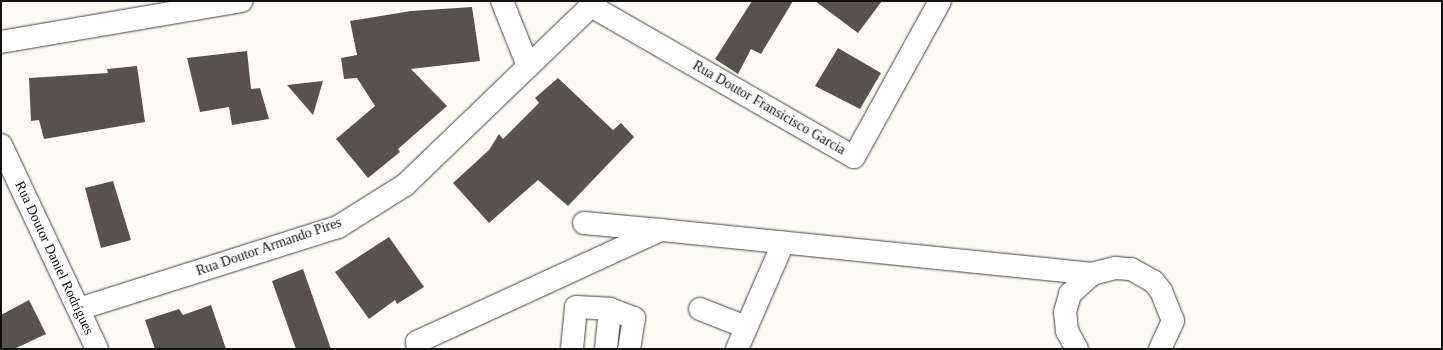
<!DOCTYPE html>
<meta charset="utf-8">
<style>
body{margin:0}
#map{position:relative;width:1443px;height:350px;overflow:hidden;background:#fefbf4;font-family:Georgia,serif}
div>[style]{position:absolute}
.building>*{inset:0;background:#58514d}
.roads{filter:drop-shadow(0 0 1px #434343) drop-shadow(0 0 1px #434343)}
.minor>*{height:22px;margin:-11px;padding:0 11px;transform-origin:11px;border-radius:11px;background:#fff}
span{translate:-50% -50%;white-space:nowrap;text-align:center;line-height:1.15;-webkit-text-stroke:4px #fff;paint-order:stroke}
.street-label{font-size:14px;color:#101010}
.frame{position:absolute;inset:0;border:2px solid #101010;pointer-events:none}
</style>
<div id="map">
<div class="building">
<div style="clip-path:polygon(752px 1px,793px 1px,761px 54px,751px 49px,738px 74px,715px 59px)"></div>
<div style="clip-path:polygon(815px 1px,882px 1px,858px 33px)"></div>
<div style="clip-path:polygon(472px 7px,480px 61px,411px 69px,447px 106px,398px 149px,400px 152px,368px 178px,336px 139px,375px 106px,357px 78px,344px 79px,341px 58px,357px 55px,350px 21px,411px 11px)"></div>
<div style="clip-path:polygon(838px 48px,881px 73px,860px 109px,815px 86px)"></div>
<div style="clip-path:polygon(247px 51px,251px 89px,260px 88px,269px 119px,232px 125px,229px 107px,200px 112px,187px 58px)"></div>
<div style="clip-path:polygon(137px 66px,145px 122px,44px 139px,39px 120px,31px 121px,29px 78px,108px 73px,107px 69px)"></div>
<div style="clip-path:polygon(558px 78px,613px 130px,621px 123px,634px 137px,568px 206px,538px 180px,489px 223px,453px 183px,489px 150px,499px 134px,503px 139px,539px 103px,535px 98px)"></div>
<div style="clip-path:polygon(323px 81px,313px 115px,287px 85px)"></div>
<div style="clip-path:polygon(113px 181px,131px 240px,101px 248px,85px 188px)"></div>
<div style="clip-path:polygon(389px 237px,424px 287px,397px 304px,395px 300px,369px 319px,335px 272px)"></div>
<div style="clip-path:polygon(303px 269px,331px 349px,296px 349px,272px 281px)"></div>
<div style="clip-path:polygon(29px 300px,46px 334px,14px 349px,1px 349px,1px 315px)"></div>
<div style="clip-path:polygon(211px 305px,226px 349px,155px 349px,145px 320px,179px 309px,183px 315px)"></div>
</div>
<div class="roads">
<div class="minor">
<div style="left:502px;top:1px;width:70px;rotate:68.2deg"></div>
<div style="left:591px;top:6px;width:303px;rotate:29.9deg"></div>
<div style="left:854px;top:157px;width:178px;rotate:-61.1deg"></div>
<div style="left:1px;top:42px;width:244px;rotate:-9.7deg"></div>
<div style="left:1px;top:145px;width:225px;rotate:64.8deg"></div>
<div style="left:584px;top:223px;width:76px;rotate:5.3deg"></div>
<div style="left:79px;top:309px;width:272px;rotate:-17.6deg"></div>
<div style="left:338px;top:227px;width:79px;rotate:-32.1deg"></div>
<div style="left:405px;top:185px;width:265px;rotate:-43.9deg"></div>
<div style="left:700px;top:309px;width:49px;rotate:21.4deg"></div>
<div style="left:418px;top:349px;width:7px;rotate:-98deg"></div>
<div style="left:417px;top:342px;width:268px;rotate:-24.7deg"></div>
<div style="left:661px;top:230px;width:433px;rotate:5.8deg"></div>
<div style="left:572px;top:349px;width:42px;rotate:-84.6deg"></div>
<div style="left:576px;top:307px;width:34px;rotate:3deg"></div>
<div style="left:610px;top:309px;width:26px;rotate:21deg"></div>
<div style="left:634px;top:318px;width:31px;rotate:99deg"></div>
<div style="left:606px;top:349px;width:40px;rotate:-84.3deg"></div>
<div style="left:737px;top:349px;width:116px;rotate:-66.5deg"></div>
<div style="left:1077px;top:349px;width:21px;rotate:-119deg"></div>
<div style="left:1067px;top:331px;width:19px;rotate:-96deg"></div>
<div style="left:1065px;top:312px;width:19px;rotate:-74deg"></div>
<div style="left:1070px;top:294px;width:30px;rotate:-42deg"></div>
<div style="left:1092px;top:274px;width:24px;rotate:-15deg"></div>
<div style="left:1115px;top:268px;width:16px;rotate:4deg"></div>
<div style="left:1131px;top:269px;width:25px;rotate:29deg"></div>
<div style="left:1153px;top:281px;width:13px;rotate:51deg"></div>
<div style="left:1161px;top:291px;width:32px;rotate:68deg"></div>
<div style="left:1173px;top:321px;width:31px;rotate:115deg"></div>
</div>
</div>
<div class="street-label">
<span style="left:769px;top:108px;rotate:30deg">Rua Doutor Fransicisco Garcia</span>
<span style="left:269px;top:247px;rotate:-19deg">Rua Doutor Armando Pires</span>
<span style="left:54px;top:258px;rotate:65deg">Rua Doutor Daniel Rodrígues</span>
</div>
<div class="frame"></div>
</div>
